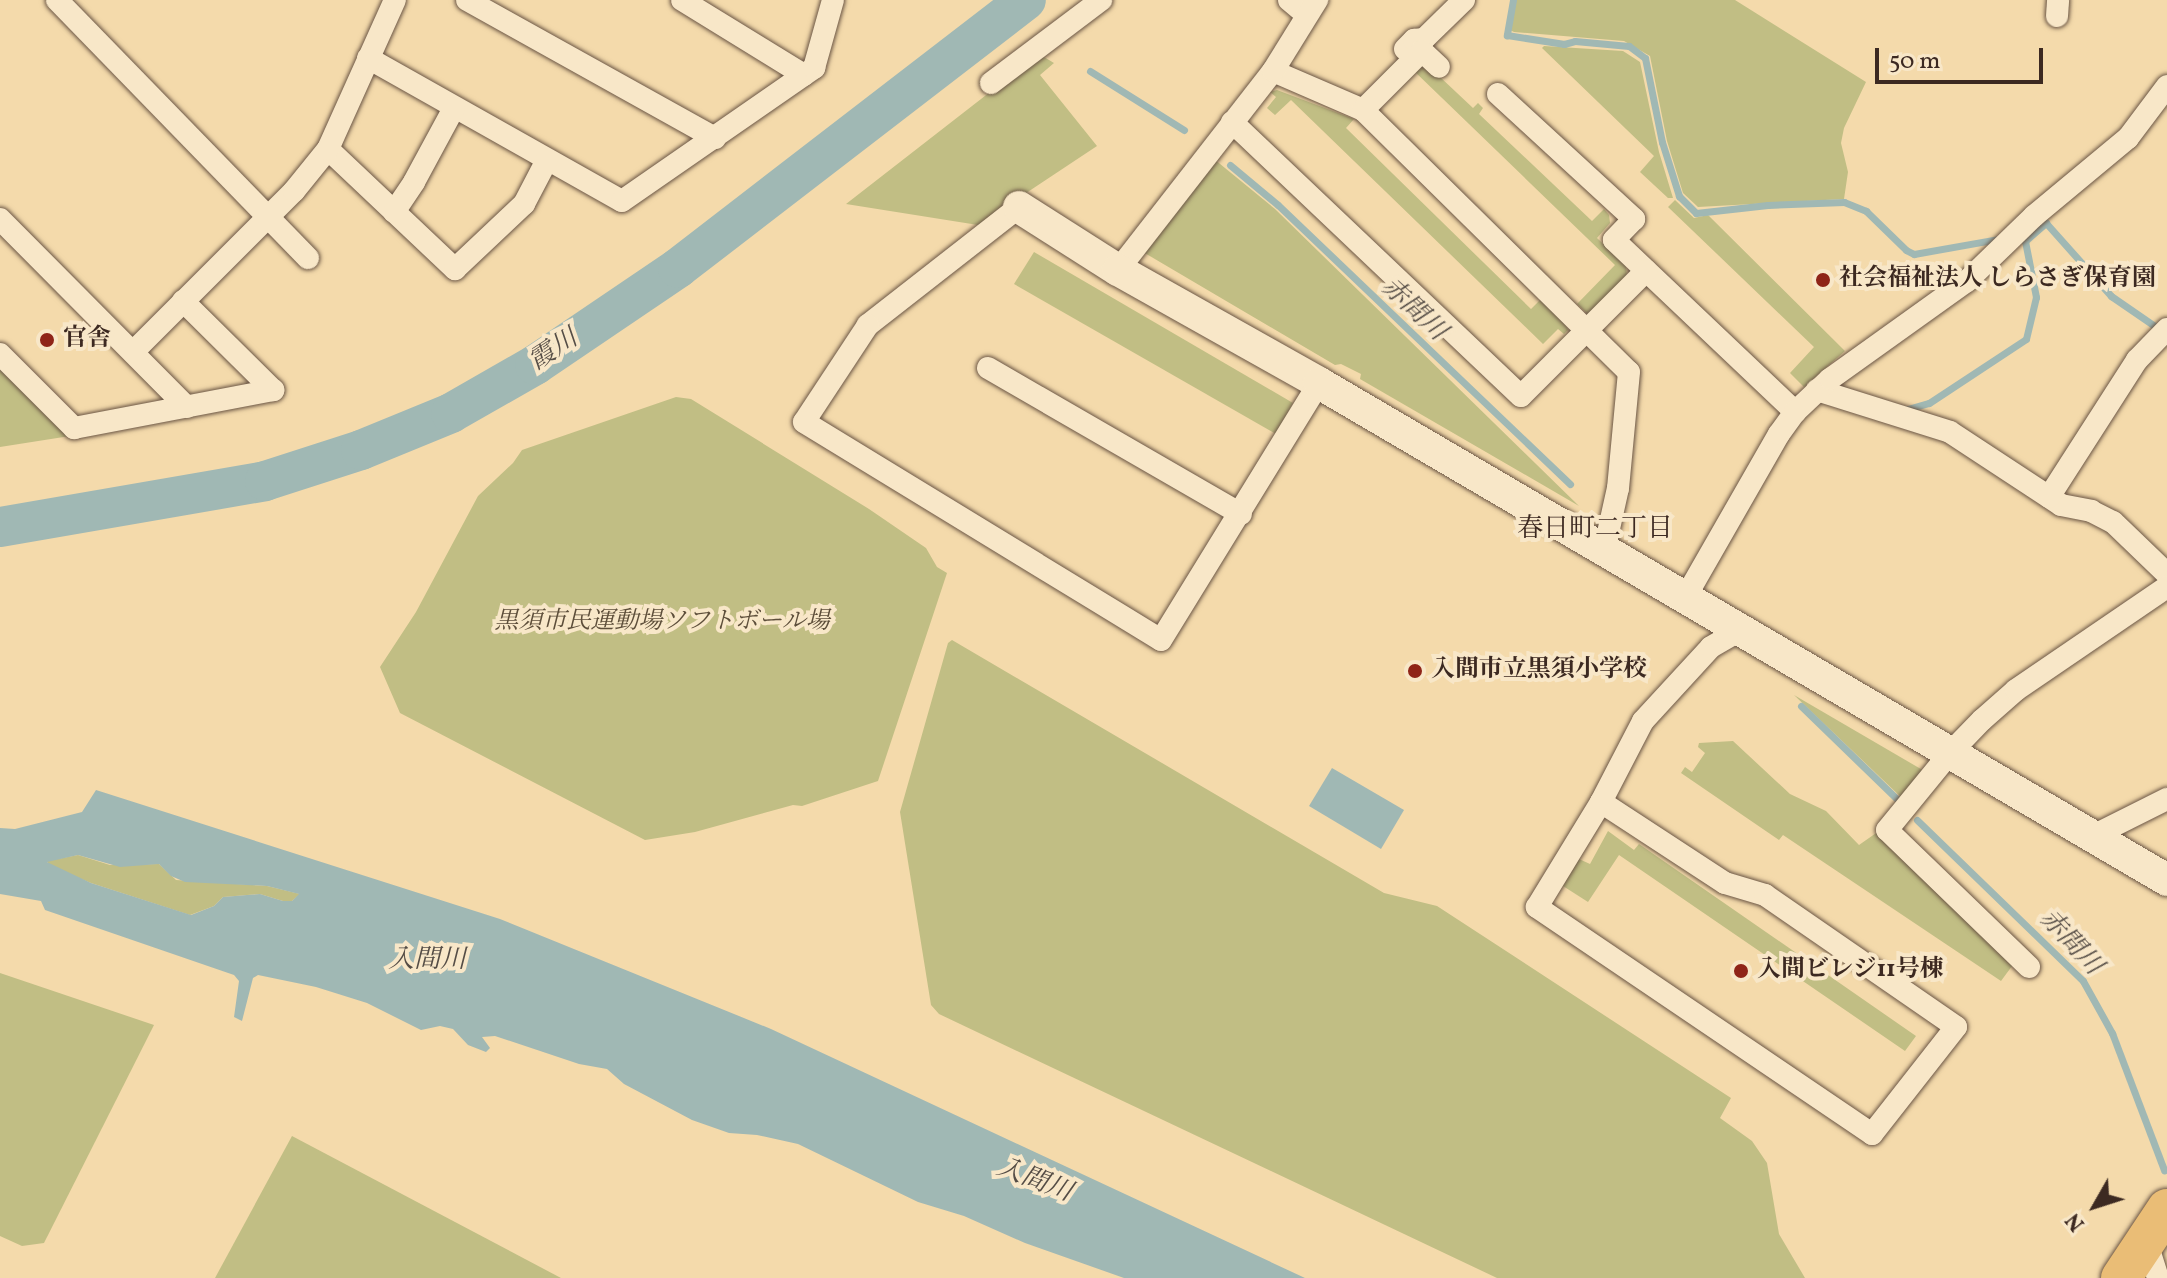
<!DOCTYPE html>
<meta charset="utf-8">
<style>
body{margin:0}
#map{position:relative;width:2167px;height:1278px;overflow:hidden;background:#f4daab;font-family:Vollkorn,"Noto Serif JP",serif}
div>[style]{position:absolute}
.green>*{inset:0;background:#c1be84}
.water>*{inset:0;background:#a0b8b4}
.stream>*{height:7px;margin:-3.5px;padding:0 3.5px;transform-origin:3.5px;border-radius:3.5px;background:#a0b8b4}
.river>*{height:40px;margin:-20px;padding:0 20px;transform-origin:20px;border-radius:20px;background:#a0b8b4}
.roads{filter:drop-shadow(0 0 2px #6a5544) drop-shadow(0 0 2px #6a5544)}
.street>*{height:22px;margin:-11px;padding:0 11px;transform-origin:11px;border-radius:11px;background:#f8e7c8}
.secondary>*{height:32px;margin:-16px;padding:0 16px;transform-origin:16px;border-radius:16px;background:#f8e7c8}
.highway>*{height:40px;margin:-20px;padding:0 20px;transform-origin:20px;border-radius:20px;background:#eabd76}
.dots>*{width:22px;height:22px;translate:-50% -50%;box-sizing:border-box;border:4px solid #f8e7c8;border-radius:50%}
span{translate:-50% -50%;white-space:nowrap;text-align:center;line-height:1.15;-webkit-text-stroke:8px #f8e7c8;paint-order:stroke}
.poi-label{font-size:24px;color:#3c2921;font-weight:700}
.left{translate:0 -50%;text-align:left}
.park-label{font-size:24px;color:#5d4e3a;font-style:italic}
.water-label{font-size:26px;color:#554d46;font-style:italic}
.neighbourhood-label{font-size:26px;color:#3c2921}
.north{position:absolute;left:2055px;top:1166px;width:80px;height:80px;-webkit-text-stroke:6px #f8e7c8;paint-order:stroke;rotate:231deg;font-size:22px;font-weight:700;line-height:32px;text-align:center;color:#3c2921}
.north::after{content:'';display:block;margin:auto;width:28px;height:36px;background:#3c2921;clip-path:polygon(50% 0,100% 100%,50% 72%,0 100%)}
.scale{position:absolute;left:1875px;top:48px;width:168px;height:36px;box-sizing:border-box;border:4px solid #3c2921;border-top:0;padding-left:10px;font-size:24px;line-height:28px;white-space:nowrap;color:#3c2921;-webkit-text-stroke:6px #f8e7c8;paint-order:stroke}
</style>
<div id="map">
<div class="green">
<div style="clip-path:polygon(1516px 0,1735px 0,1866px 82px,1844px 128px,1841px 143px,1848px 172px,1844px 199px,1698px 207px,1683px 193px,1667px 141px,1650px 56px,1624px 41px,1514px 32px,1510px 30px)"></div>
<div style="clip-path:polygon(1544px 46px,1623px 51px,1640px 62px,1659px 152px,1673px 198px,1668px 198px,1640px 172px,1654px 156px,1542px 48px)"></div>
<div style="clip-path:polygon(1039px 54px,1054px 63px,1040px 75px,1097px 146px,978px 225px,846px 204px)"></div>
<div style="clip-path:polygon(1423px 61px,1473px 108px,1478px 103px,1483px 108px,1479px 114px,1592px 221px,1604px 209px,1609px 215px,1610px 223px,1597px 238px,1626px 266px,1627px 277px,1589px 315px,1577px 304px,1615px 265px,1413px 70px)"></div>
<div style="clip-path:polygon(1277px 90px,1354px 119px,1346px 128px,1531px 309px,1542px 298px,1565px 322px,1568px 330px,1564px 334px,1558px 329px,1543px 344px,1291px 100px,1275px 115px,1267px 108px,1276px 97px,1270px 92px)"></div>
<div style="clip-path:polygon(1214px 159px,1275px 209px,1579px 506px,1360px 379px,1361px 374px,1341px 364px,1335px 365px,1143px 252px)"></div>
<div style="clip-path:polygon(1675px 200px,1694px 218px,1708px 215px,1845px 351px,1804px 387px,1790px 373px,1814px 347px,1668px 207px)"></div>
<div style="clip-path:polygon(1034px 252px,1293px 403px,1276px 434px,1014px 284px)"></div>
<div style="clip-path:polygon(0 365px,70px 436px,0 447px)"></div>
<div style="clip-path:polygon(676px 397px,691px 399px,869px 509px,926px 548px,937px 567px,947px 573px,878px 781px,802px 806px,793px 805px,695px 832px,645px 840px,400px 713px,380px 667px,416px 612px,478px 496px,513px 463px,522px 450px)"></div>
<div style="clip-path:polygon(952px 640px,1384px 893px,1437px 906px,1731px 1098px,1720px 1118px,1752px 1141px,1767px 1163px,1779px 1234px,1805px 1278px,1497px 1278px,939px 1014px,931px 1005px,900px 812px,948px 643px)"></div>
<div style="clip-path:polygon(1794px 695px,1926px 772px,1904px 800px)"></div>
<div style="clip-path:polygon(1733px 741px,1790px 794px,1826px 811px,1859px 845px,1879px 831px,2015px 962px,2001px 981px,1783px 835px,1779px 840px,1681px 773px,1685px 767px,1692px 772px,1705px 753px,1698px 747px,1699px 743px)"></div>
<div style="clip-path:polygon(1608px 831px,1634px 850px,1639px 844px,1916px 1036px,1905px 1051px,1619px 855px,1588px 902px,1563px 886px,1579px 859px,1590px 864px)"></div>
<div style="clip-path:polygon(78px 855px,110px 865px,159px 864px,176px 880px,267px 886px,300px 894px,292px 901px,283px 901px,260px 894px,223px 897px,214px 906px,190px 915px,91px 883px,49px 866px,47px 861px)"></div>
<div style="clip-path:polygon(0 973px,154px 1025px,44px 1243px,22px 1246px,0 1236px)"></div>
<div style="clip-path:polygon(292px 1136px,561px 1278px,215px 1278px)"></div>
</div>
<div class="water">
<div style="clip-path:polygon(1332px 768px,1404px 810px,1381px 849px,1309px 806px)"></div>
<div style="clip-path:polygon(evenodd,96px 790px,500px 919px,771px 1029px,1305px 1278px,1124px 1278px,1025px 1243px,964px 1216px,918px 1202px,798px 1144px,757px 1135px,729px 1133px,692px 1120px,624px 1084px,607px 1069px,579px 1064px,495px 1036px,482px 1037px,490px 1048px,486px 1052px,468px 1045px,453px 1029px,440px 1026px,421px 1030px,367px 1003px,316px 987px,258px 975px,253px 978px,242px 1021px,234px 1017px,239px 981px,234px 975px,45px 910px,41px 901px,0 894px,0 828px,15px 829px,82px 812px,96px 790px,78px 855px,120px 867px,159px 864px,171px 876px,185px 882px,267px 886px,299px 894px,292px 901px,283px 901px,260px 894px,223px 897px,214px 906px,191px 915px,91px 883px,47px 862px,78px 855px)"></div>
</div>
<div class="stream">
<div style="left:1513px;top:0;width:36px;rotate:100deg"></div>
<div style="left:1507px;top:35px;width:58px;rotate:9deg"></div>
<div style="left:1564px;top:44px;width:11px;rotate:-15deg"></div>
<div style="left:1575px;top:41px;width:54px;rotate:5.3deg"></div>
<div style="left:1629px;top:46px;width:20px;rotate:37deg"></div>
<div style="left:1645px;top:58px;width:86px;rotate:78.6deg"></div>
<div style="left:1662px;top:142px;width:57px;rotate:72.5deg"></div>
<div style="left:1679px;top:196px;width:24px;rotate:45deg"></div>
<div style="left:1696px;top:213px;width:72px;rotate:-6.3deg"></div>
<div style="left:1768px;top:205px;width:76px;rotate:-2.3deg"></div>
<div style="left:1844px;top:202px;width:24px;rotate:22deg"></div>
<div style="left:1866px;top:211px;width:56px;rotate:44.3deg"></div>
<div style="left:1906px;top:250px;width:9px;rotate:27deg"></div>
<div style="left:1914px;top:254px;width:85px;rotate:-10.1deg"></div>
<div style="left:1090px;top:71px;width:111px;rotate:32.1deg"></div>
<div style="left:1230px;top:165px;width:62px;rotate:39.8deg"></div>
<div style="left:1278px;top:205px;width:404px;rotate:43.7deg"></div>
<div style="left:1904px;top:410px;width:26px;rotate:-16deg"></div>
<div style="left:1929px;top:403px;width:116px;rotate:-33.4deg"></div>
<div style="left:2026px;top:339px;width:43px;rotate:-76.6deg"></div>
<div style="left:2036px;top:297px;width:57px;rotate:-101.1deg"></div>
<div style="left:2025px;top:241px;width:28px;rotate:-41deg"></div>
<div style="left:2046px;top:223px;width:98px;rotate:48.3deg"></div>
<div style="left:2111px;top:296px;width:58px;rotate:34.5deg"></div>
<div style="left:1801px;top:706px;width:134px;rotate:44.1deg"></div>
<div style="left:1917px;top:820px;width:231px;rotate:44.1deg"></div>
<div style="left:2083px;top:981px;width:60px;rotate:60.9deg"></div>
<div style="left:2112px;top:1033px;width:147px;rotate:69.2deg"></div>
</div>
<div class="river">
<div style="left:0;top:527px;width:269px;rotate:-9.8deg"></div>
<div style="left:265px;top:481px;width:101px;rotate:-17.9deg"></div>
<div style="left:361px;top:450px;width:97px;rotate:-22.3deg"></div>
<div style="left:451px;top:413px;width:97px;rotate:-29.7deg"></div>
<div style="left:535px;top:365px;width:173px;rotate:-34.1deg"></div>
<div style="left:678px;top:268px;width:439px;rotate:-37.6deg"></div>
</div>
<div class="roads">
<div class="street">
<div style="left:57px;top:0;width:360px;rotate:45.8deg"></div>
<div style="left:467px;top:0;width:284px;rotate:29.1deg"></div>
<div style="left:682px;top:0;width:143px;rotate:31.6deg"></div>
<div style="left:1289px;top:0;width:23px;rotate:40deg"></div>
<div style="left:2057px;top:16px;width:16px;rotate:-86deg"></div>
<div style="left:1405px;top:49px;width:13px;rotate:-45deg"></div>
<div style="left:1414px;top:40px;width:10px;rotate:-6deg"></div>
<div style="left:1424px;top:39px;width:56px;rotate:-44.3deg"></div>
<div style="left:368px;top:58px;width:291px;rotate:29.4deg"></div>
<div style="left:622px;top:201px;width:234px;rotate:-34.7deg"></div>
<div style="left:814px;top:68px;width:71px;rotate:-74.4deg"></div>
<div style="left:1273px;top:71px;width:98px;rotate:23.4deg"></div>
<div style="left:1363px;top:110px;width:373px;rotate:44.6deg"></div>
<div style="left:1629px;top:372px;width:117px;rotate:95.4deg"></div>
<div style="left:1618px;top:488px;width:65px;rotate:102.5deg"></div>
<div style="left:991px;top:83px;width:138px;rotate:-37deg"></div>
<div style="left:1498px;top:94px;width:185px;rotate:42.6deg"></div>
<div style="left:1634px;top:219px;width:29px;rotate:134deg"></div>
<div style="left:1614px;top:240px;width:250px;rotate:43.5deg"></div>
<div style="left:1363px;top:110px;width:83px;rotate:-45deg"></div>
<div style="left:1422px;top:51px;width:23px;rotate:43deg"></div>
<div style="left:1232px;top:122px;width:398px;rotate:43.5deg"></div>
<div style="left:1521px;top:396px;width:177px;rotate:-45deg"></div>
<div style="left:328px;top:149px;width:175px;rotate:43.4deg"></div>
<div style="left:455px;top:269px;width:95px;rotate:-43.3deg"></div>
<div style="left:524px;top:204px;width:50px;rotate:-62.4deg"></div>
<div style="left:1019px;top:207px;width:192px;rotate:142deg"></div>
<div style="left:868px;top:325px;width:116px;rotate:123.4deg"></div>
<div style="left:804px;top:422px;width:418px;rotate:31.4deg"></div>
<div style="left:1161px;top:640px;width:302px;rotate:-58.4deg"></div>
<div style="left:394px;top:212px;width:36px;rotate:-56deg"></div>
<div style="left:414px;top:182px;width:84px;rotate:-61.6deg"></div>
<div style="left:0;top:219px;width:265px;rotate:45.2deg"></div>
<div style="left:1118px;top:270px;width:252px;rotate:-52.1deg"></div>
<div style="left:1273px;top:71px;width:84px;rotate:-58.2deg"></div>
<div style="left:183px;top:301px;width:127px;rotate:44.7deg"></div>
<div style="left:133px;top:352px;width:228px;rotate:-45deg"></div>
<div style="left:294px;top:191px;width:54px;rotate:-51deg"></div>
<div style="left:328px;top:149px;width:163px;rotate:-65.8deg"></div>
<div style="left:0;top:354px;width:105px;rotate:45deg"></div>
<div style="left:74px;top:428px;width:203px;rotate:-10.8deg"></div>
<div style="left:988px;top:368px;width:292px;rotate:30deg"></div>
<div style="left:1817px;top:390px;width:139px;rotate:17.5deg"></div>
<div style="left:1950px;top:432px;width:133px;rotate:33.3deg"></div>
<div style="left:2061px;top:505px;width:31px;rotate:11deg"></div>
<div style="left:2091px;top:511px;width:25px;rotate:27deg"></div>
<div style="left:2113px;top:522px;width:75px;rotate:43.9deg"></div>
<div style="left:2049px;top:497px;width:163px;rotate:-57.3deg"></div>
<div style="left:2137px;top:360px;width:43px;rotate:-45.9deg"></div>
<div style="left:1685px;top:598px;width:189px;rotate:-60.2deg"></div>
<div style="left:1779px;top:434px;width:27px;rotate:-54deg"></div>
<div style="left:1795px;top:412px;width:48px;rotate:-43.3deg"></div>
<div style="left:1830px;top:379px;width:168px;rotate:-35.6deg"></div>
<div style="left:1967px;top:281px;width:93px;rotate:-44.1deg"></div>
<div style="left:2034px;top:216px;width:122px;rotate:-39.7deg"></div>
<div style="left:2128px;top:138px;width:65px;rotate:-53.1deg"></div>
<div style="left:1601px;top:802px;width:148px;rotate:33.2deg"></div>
<div style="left:1725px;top:883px;width:42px;rotate:16.7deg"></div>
<div style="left:1765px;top:895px;width:232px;rotate:34.6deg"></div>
<div style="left:1956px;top:1027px;width:136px;rotate:128.1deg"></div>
<div style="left:1872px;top:1134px;width:405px;rotate:-145.9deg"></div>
<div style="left:1537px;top:907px;width:123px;rotate:-58.6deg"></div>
<div style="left:1601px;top:802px;width:91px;rotate:-62.6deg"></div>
<div style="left:1643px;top:721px;width:100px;rotate:-47.4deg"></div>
<div style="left:1711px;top:647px;width:34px;rotate:-30deg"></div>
<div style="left:2093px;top:836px;width:83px;rotate:-26.6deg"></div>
<div style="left:2029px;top:967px;width:197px;rotate:-136deg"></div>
<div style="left:1887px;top:830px;width:99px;rotate:-50.7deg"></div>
<div style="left:1950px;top:753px;width:46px;rotate:-45.9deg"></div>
<div style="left:1982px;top:720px;width:45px;rotate:-41.4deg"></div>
<div style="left:2016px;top:690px;width:183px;rotate:-34.3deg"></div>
<div style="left:2145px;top:1237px;width:43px;rotate:72.4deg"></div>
</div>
<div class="secondary">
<div style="left:1019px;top:207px;width:117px;rotate:32.5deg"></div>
<div style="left:1118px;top:270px;width:231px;rotate:29.3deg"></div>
<div style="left:1319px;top:383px;width:983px;rotate:30.37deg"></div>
</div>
<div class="highway">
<div style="left:2121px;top:1278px;width:83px;rotate:-56.3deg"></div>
</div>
</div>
<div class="dots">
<div style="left:1823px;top:280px;background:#8f2418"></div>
<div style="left:47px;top:340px;background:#8f2418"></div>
<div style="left:1415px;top:671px;background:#8f2418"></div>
<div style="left:1741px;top:971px;background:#8f2418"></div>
</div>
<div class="poi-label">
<span class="left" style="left:1839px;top:280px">社会福祉法人 しらさぎ保育園</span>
<span class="left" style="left:63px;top:340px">官舎</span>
<span class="left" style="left:1431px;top:671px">入間市立黒須小学校</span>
<span class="left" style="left:1757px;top:971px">入間ビレジ11号棟</span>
</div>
<div class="park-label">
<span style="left:662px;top:623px">黒須市民運動場ソフトボール場</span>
</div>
<div class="water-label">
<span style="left:1413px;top:310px;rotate:43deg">赤間川</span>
<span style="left:554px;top:351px;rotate:-33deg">霞川</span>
<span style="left:2070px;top:943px;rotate:47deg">赤間川</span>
<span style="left:427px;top:961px">入間川</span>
<span style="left:1034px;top:1181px;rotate:21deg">入間川</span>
</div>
<div class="neighbourhood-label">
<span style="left:1595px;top:530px">春日町二丁目</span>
</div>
<div class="north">N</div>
<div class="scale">50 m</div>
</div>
